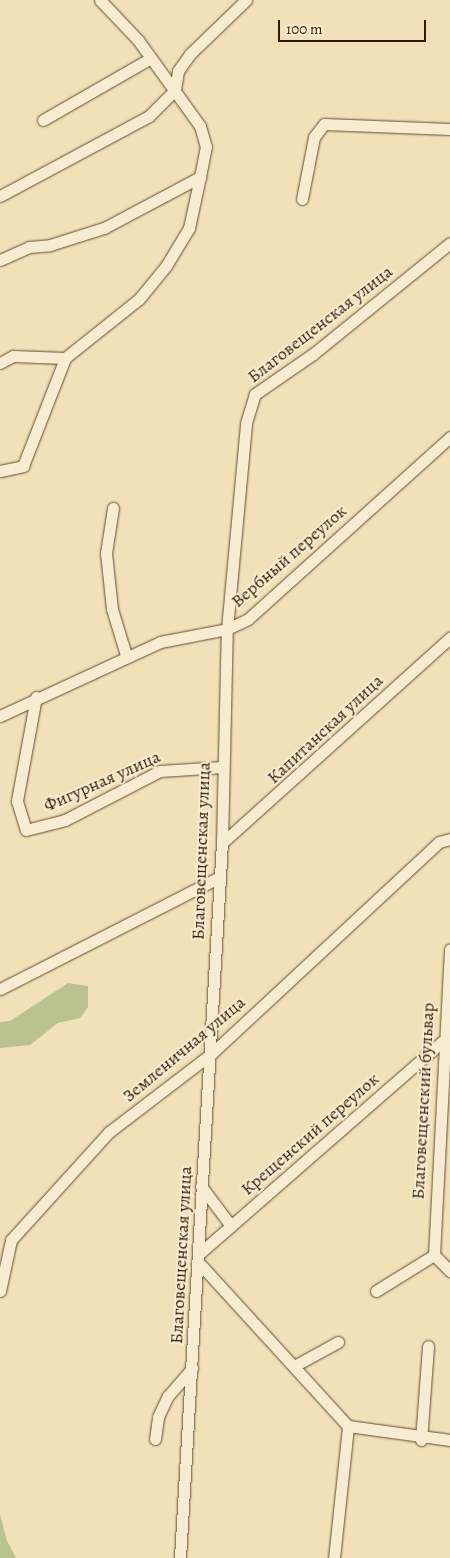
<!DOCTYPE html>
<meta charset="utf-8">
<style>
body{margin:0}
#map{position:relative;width:450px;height:1558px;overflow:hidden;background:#f2e1b8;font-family:Alegreya,serif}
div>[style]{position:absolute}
.green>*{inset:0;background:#bac38f}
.roads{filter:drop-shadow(0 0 1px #634a32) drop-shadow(0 0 1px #634a32)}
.street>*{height:11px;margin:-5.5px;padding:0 5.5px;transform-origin:5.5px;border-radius:5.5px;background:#f7ecd1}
span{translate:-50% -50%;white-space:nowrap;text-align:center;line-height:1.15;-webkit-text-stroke:4px #f7ecd1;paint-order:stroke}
.street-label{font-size:18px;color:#331805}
.scale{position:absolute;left:278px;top:20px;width:148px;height:22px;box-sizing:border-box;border:2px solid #331805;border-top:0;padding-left:6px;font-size:15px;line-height:18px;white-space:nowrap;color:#331805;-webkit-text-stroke:4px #f7ecd1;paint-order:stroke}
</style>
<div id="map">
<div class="green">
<div style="clip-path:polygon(68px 983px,88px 986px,88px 1007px,80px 1018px,58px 1023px,30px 1045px,0 1048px,0 1022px,10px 1021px)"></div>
<div style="clip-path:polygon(0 1514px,7px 1541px,16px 1558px,0 1558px)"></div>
</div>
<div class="roads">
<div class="street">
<div style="left:43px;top:120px;width:122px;rotate:-29.9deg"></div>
<div style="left:0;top:196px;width:169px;rotate:-28.2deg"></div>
<div style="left:149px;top:116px;width:37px;rotate:-45deg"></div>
<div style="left:175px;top:90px;width:19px;rotate:-81deg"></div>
<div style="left:178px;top:71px;width:21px;rotate:-55deg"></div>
<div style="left:190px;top:54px;width:78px;rotate:-44deg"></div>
<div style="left:302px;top:199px;width:63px;rotate:-79deg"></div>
<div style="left:314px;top:137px;width:16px;rotate:-52deg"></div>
<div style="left:324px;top:124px;width:126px;rotate:2.3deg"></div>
<div style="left:0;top:260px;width:32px;rotate:-24deg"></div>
<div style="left:29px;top:247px;width:21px;rotate:-5deg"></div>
<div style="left:50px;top:245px;width:57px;rotate:-17.5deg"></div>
<div style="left:104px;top:228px;width:109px;rotate:-28deg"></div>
<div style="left:0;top:363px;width:15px;rotate:-28deg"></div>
<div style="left:13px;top:356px;width:52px;rotate:2.2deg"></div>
<div style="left:0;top:471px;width:24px;rotate:-12deg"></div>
<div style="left:23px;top:466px;width:116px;rotate:-68.7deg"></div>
<div style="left:65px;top:358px;width:95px;rotate:-38.6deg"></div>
<div style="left:139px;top:299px;width:43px;rotate:-50.7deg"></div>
<div style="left:166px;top:266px;width:44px;rotate:-58.8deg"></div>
<div style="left:189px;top:228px;width:52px;rotate:-77.8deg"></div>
<div style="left:200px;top:177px;width:31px;rotate:-79deg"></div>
<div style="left:206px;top:147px;width:22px;rotate:-106deg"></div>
<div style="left:200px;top:126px;width:106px;rotate:-125.8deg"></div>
<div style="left:138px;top:40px;width:55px;rotate:-133.5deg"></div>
<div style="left:113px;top:508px;width:46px;rotate:98.8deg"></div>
<div style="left:106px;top:553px;width:56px;rotate:83.9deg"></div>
<div style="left:112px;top:609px;width:48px;rotate:73.1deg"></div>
<div style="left:36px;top:697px;width:106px;rotate:100.4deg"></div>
<div style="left:17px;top:801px;width:30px;rotate:73deg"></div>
<div style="left:26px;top:830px;width:40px;rotate:-14.4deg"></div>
<div style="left:65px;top:820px;width:107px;rotate:-27.3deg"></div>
<div style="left:160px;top:771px;width:62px;rotate:-3.7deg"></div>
<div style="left:0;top:716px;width:176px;rotate:-24.8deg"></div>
<div style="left:160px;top:642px;width:68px;rotate:-11deg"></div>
<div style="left:227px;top:629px;width:23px;rotate:-25deg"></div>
<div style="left:248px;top:619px;width:272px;rotate:-42deg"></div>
<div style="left:222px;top:843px;width:307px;rotate:-42deg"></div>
<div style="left:0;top:989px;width:245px;rotate:-27deg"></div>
<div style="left:201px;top:1186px;width:50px;rotate:53.1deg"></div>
<div style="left:201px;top:1252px;width:320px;rotate:-41.1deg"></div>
<div style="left:442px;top:1042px;width:12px;rotate:48deg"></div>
<div style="left:434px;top:1255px;width:306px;rotate:-87deg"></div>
<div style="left:434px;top:1255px;width:23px;rotate:45deg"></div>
<div style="left:200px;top:1264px;width:219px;rotate:47.6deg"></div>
<div style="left:348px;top:1426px;width:103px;rotate:7.8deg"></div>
<div style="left:0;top:1291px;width:52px;rotate:-77.8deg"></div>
<div style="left:11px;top:1240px;width:146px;rotate:-47.8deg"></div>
<div style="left:109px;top:1132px;width:128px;rotate:-37.4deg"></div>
<div style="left:211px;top:1054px;width:311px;rotate:-42.9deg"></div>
<div style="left:439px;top:842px;width:11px;rotate:-15deg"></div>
<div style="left:376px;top:1291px;width:68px;rotate:-31.8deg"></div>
<div style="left:296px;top:1365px;width:48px;rotate:-28.7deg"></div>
<div style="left:155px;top:1439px;width:22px;rotate:-82deg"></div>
<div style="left:158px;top:1417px;width:23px;rotate:-65deg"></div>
<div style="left:168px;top:1396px;width:37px;rotate:-49deg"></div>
<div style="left:421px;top:1440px;width:94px;rotate:-85.7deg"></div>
<div style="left:180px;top:1558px;width:716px;rotate:-86.64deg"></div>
<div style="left:222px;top:843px;width:214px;rotate:-88.7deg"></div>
<div style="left:227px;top:629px;width:207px;rotate:-84.7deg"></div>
<div style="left:246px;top:423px;width:30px;rotate:-73deg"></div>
<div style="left:255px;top:394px;width:70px;rotate:-34.6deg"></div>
<div style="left:313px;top:354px;width:176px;rotate:-39deg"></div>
<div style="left:334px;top:1558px;width:133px;rotate:-83.9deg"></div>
</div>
</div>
<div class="street-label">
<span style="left:320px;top:324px;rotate:-38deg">Благовещенская улица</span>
<span style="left:289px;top:556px;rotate:-41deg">Вербный переулок</span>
<span style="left:325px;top:729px;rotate:-43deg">Капитанская улица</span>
<span style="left:102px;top:781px;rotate:-24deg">Фигурная улица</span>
<span style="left:201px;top:851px;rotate:-88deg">Благовещенская улица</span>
<span style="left:184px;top:1049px;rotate:-40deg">Земленичная улица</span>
<span style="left:423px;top:1101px;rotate:-87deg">Благовещенский бульвар</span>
<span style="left:310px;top:1134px;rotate:-41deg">Крещенский переулок</span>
<span style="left:181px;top:1255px;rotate:-87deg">Благовещенская улица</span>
</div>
<div class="scale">100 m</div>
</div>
